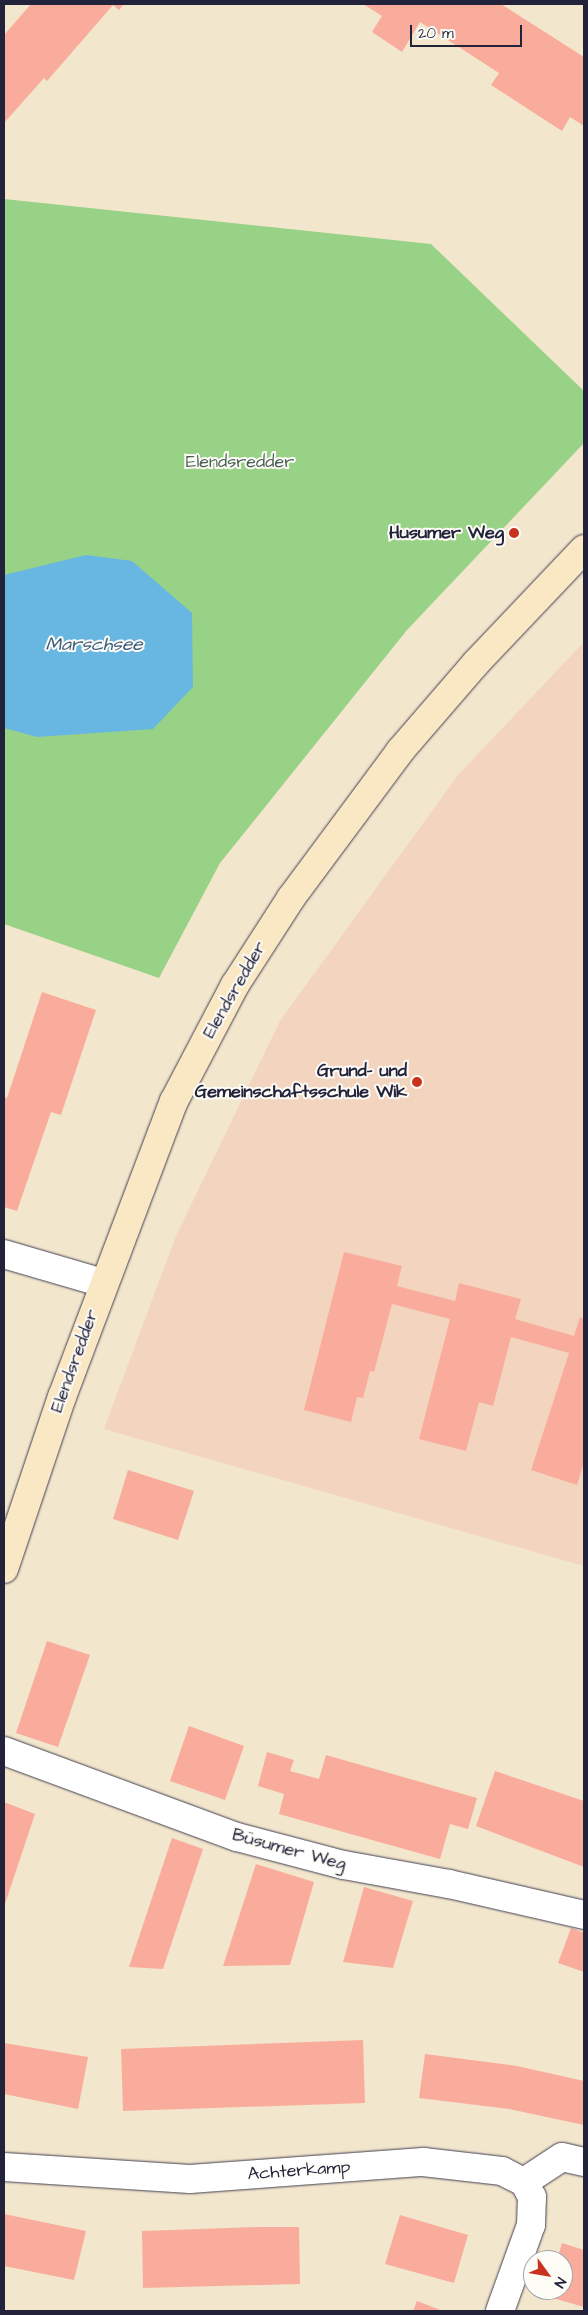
<!DOCTYPE html>
<meta charset="utf-8">
<style>
body{margin:0}
#map{position:relative;width:588px;height:2315px;overflow:hidden;background:#f2e6cd;font-family:"Architects Daughter",sans-serif}
div>[style]{position:absolute}
.built>*{inset:0;background:#f3d4bf}
.green>*{inset:0;background:#98d286}
.water>*{inset:0;background:#68b7e2}
.building>*{inset:0;background:#faac9c}
.roads{filter:drop-shadow(0 0 1px #413f51) drop-shadow(0 0 1px #413f51)}
.minor>*{height:28px;margin:-14px;padding:0 14px;transform-origin:14px;border-radius:14px;background:#fff}
.secondary>*{height:28px;margin:-14px;padding:0 14px;transform-origin:14px;border-radius:14px;background:#fae7c3}
.dots>*{width:14px;height:14px;translate:-50% -50%;box-sizing:border-box;border:2px solid #fdfcf7;border-radius:50%}
span{translate:-50% -50%;white-space:nowrap;text-align:center;line-height:1.15;-webkit-text-stroke:4px #fdfcf7;paint-order:stroke}
.park-label{font-size:18px;color:#4b6055}
.poi-label{font-size:18px;color:#22223b;font-weight:700}
.right{translate:-100% -50%;text-align:right}
.street-label{font-size:18px;color:#22223b}
.water-label{font-size:19px;color:#3e5e7e;font-style:italic}
.frame{position:absolute;inset:0;border:5px solid #22223b;pointer-events:none}
.north{position:absolute;left:523px;top:2250px;width:50px;height:50px;box-sizing:border-box;background:#fdfcf7;border:1px solid #a5a5ac;border-radius:50%;rotate:122deg;font-size:14px;font-weight:700;line-height:20px;text-align:center;color:#22223b}
.north::after{content:'';display:block;margin:auto;width:18px;height:22px;background:#c8321e;clip-path:polygon(50% 0,100% 100%,50% 72%,0 100%)}
.scale{position:absolute;left:410px;top:25px;width:112px;height:22px;box-sizing:border-box;border:2px solid #22223b;border-top:0;padding-left:6px;font-size:15px;line-height:18px;white-space:nowrap;color:#22223b;-webkit-text-stroke:4px #fdfcf7;paint-order:stroke}
</style>
<div id="map">
<div class="built">
<div style="clip-path:polygon(584px 642px,584px 1566px,104px 1429px,176px 1236px,280px 1021px,458px 775px)"></div>
</div>
<div class="green">
<div style="clip-path:polygon(4px 199px,431px 244px,584px 391px,584px 443px,407px 630px,220px 863px,159px 978px,4px 924px)"></div>
</div>
<div class="water">
<div style="clip-path:polygon(86px 555px,132px 561px,192px 613px,193px 687px,153px 729px,37px 737px,4px 728px,4px 575px)"></div>
</div>
<div class="building">
<div style="clip-path:polygon(31px 4px,124px 4px,119px 10px,113px 5px,47px 81px,44px 78px,4px 123px,4px 35px)"></div>
<div style="clip-path:polygon(363px 4px,501px 4px,584px 57px,584px 126px,570px 117px,562px 131px,491px 85px,499px 73px,420px 22px,402px 52px,372px 32px,382px 16px)"></div>
<div style="clip-path:polygon(42px 992px,96px 1010px,61px 1115px,51px 1112px,17px 1211px,4px 1207px,4px 1097px,7px 1098px)"></div>
<div style="clip-path:polygon(344px 1252px,402px 1266px,397px 1286px,455px 1301px,459px 1283px,521px 1299px,515px 1319px,574px 1336px,580px 1317px,584px 1319px,584px 1462px,577px 1485px,531px 1470px,569px 1353px,511px 1337px,493px 1406px,479px 1402px,466px 1451px,419px 1439px,450px 1319px,392px 1304px,374px 1372px,370px 1371px,363px 1398px,357px 1397px,351px 1422px,304px 1410px)"></div>
<div style="clip-path:polygon(128px 1470px,194px 1491px,178px 1540px,113px 1519px)"></div>
<div style="clip-path:polygon(47px 1641px,90px 1655px,58px 1747px,16px 1733px)"></div>
<div style="clip-path:polygon(189px 1726px,244px 1746px,225px 1800px,170px 1781px)"></div>
<div style="clip-path:polygon(267px 1752px,294px 1760px,290px 1771px,319px 1779px,326px 1755px,477px 1798px,468px 1829px,450px 1824px,440px 1859px,279px 1814px,284px 1794px,258px 1786px)"></div>
<div style="clip-path:polygon(495px 1771px,584px 1801px,584px 1867px,476px 1826px)"></div>
<div style="clip-path:polygon(4px 1802px,35px 1814px,4px 1907px)"></div>
<div style="clip-path:polygon(172px 1838px,203px 1849px,163px 1969px,129px 1967px)"></div>
<div style="clip-path:polygon(256px 1864px,314px 1882px,290px 1965px,223px 1966px)"></div>
<div style="clip-path:polygon(364px 1887px,413px 1901px,393px 1968px,343px 1962px)"></div>
<div style="clip-path:polygon(571px 1928px,584px 1933px,584px 1972px,558px 1963px)"></div>
<div style="clip-path:polygon(363px 2040px,365px 2103px,123px 2111px,121px 2049px)"></div>
<div style="clip-path:polygon(4px 2043px,88px 2057px,78px 2109px,4px 2094px)"></div>
<div style="clip-path:polygon(425px 2054px,517px 2066px,584px 2081px,584px 2125px,509px 2109px,419px 2098px)"></div>
<div style="clip-path:polygon(4px 2214px,86px 2231px,74px 2280px,4px 2266px)"></div>
<div style="clip-path:polygon(400px 2215px,468px 2235px,454px 2283px,385px 2264px)"></div>
<div style="clip-path:polygon(258px 2227px,299px 2227px,300px 2284px,143px 2288px,142px 2231px)"></div>
<div style="clip-path:polygon(562px 2243px,584px 2250px,584px 2307px,546px 2296px,548px 2290px,563px 2290px,563px 2260px,557px 2260px)"></div>
<div style="clip-path:polygon(417px 2301px,443px 2311px,413px 2311px)"></div>
</div>
<div class="roads">
<div class="minor">
<div style="left:4px;top:1254px;width:103px;rotate:16.3deg"></div>
<div style="left:4px;top:1751px;width:248px;rotate:20.3deg"></div>
<div style="left:237px;top:1837px;width:111px;rotate:14.7deg"></div>
<div style="left:344px;top:1865px;width:107px;rotate:10.3deg"></div>
<div style="left:449px;top:1884px;width:139px;rotate:12.9deg"></div>
<div style="left:4px;top:2167px;width:186px;rotate:3.7deg"></div>
<div style="left:190px;top:2179px;width:234px;rotate:-4.2deg"></div>
<div style="left:423px;top:2162px;width:80px;rotate:6.5deg"></div>
<div style="left:502px;top:2171px;width:25px;rotate:27deg"></div>
<div style="left:524px;top:2182px;width:45px;rotate:-33.3deg"></div>
<div style="left:562px;top:2157px;width:23px;rotate:13deg"></div>
<div style="left:500px;top:2311px;width:91px;rotate:-70.2deg"></div>
<div style="left:531px;top:2225px;width:28px;rotate:-88deg"></div>
<div style="left:532px;top:2197px;width:17px;rotate:-118deg"></div>
</div>
<div class="secondary">
<div style="left:4px;top:1569px;width:182px;rotate:-71.4deg"></div>
<div style="left:62px;top:1397px;width:316px;rotate:-69.3deg"></div>
<div style="left:174px;top:1101px;width:131px;rotate:-62.3deg"></div>
<div style="left:235px;top:985px;width:103px;rotate:-57.2deg"></div>
<div style="left:291px;top:898px;width:183px;rotate:-53.4deg"></div>
<div style="left:400px;top:751px;width:116px;rotate:-49.2deg"></div>
<div style="left:476px;top:663px;width:157px;rotate:-46.5deg"></div>
</div>
</div>
<div class="dots">
<div style="left:514px;top:533px;background:#c8321e"></div>
<div style="left:417px;top:1082px;background:#c8321e"></div>
</div>
<div class="park-label">
<span style="left:240px;top:462px">Elendsredder</span>
</div>
<div class="poi-label">
<span class="right" style="left:504px;top:533px">Husumer Weg</span>
<span class="right" style="left:407px;top:1082px">Grund- und<br>Gemeinschaftsschule Wik</span>
</div>
<div class="street-label">
<span style="left:235px;top:990px;rotate:-60deg">Elendsredder</span>
<span style="left:75px;top:1361px;rotate:-70deg">Elendsredder</span>
<span style="left:289px;top:1850px;rotate:15deg">Büsumer Weg</span>
<span style="left:299px;top:2171px;rotate:-4deg">Achterkamp</span>
</div>
<div class="water-label">
<span style="left:94px;top:645px">Marschsee</span>
</div>
<div class="frame"></div>
<div class="north">N</div>
<div class="scale">20 m</div>
</div>
